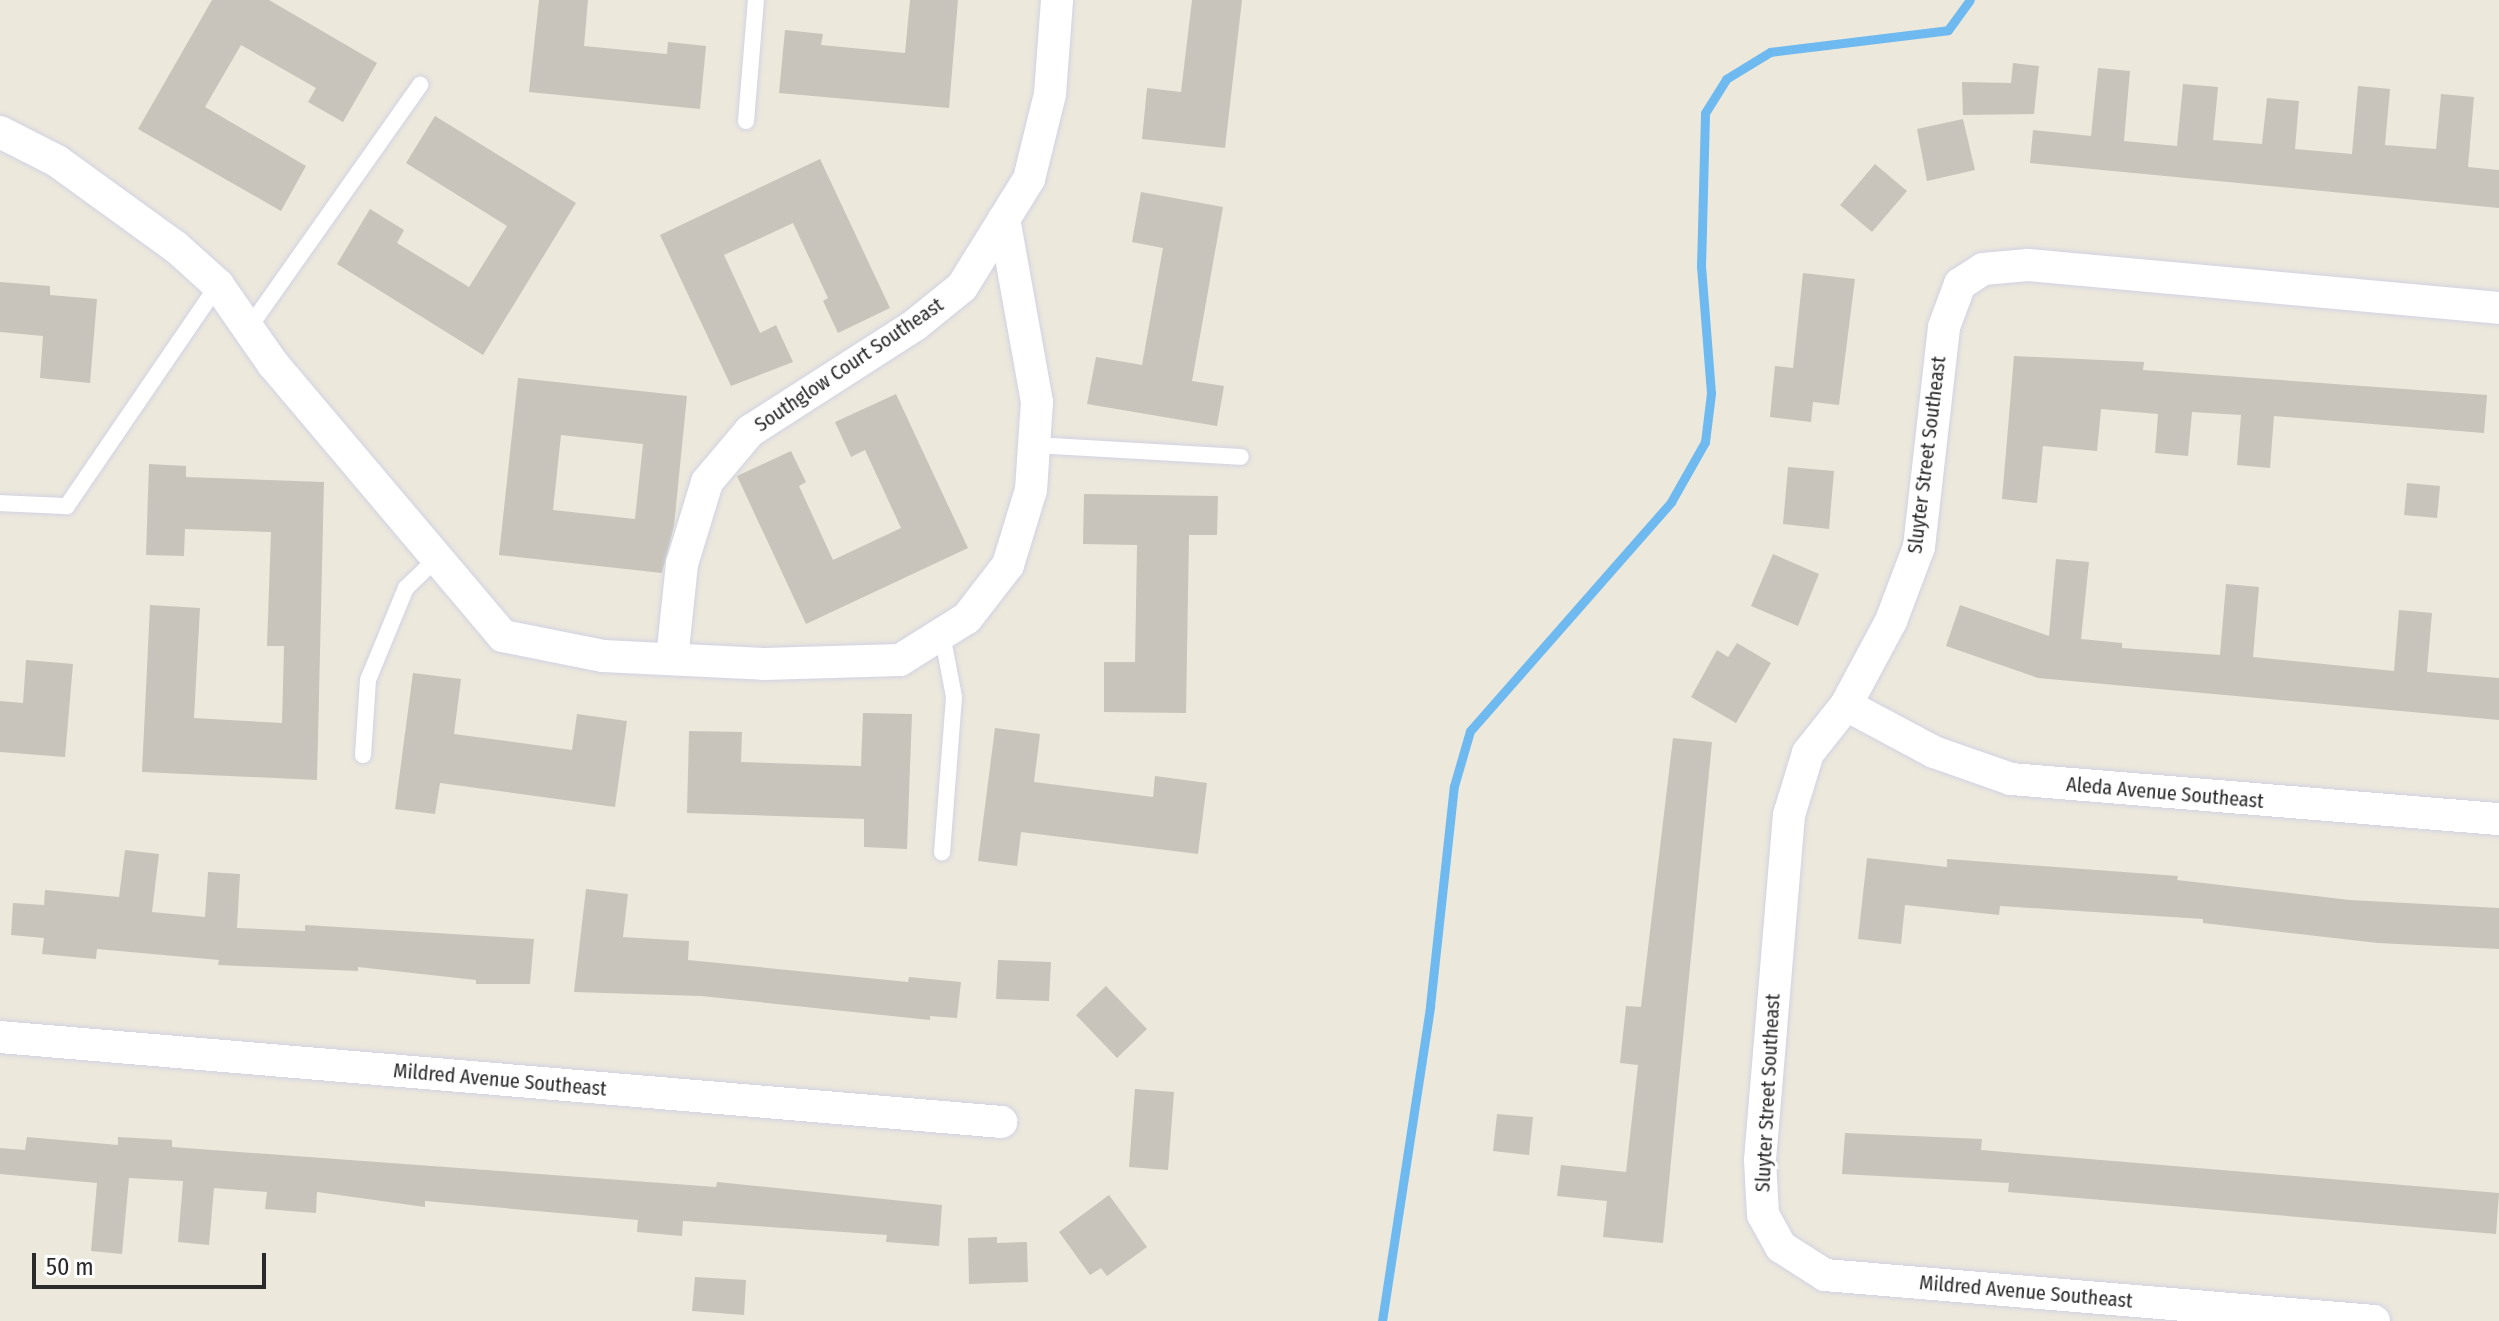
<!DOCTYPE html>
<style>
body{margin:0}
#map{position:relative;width:2499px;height:1321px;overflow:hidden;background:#ece8dc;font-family:"Fira Sans Condensed",sans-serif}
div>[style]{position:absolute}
.stream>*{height:9px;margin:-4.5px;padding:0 4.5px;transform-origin:4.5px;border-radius:4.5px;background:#6eb9ef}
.building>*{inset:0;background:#c8c4bb}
.roads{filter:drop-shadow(0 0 2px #d1d2e3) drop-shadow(0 0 2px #d1d2e3)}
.service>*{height:16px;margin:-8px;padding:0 8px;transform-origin:8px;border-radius:8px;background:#fff}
.minor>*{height:32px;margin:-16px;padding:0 16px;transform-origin:16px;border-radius:16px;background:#fff}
span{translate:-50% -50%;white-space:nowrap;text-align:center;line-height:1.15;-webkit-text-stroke:6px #fff;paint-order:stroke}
.street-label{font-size:20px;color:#2a2a2a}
.scale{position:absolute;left:32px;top:1253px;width:234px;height:36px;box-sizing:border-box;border:4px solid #2a2a2a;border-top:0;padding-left:10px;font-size:24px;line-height:28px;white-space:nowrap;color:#2a2a2a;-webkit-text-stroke:6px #fff;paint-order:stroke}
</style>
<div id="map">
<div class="stream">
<div style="left:1382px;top:1321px;width:319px;rotate:-81.3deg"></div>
<div style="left:1430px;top:1006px;width:221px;rotate:-83.8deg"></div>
<div style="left:1454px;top:786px;width:57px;rotate:-73.8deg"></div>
<div style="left:1470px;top:731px;width:305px;rotate:-48.7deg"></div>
<div style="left:1671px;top:502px;width:69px;rotate:-60.5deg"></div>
<div style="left:1705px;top:442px;width:49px;rotate:-83deg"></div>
<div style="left:1711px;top:393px;width:126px;rotate:-94.5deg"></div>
<div style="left:1701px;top:267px;width:154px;rotate:-88.5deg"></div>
<div style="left:1705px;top:113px;width:40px;rotate:-58deg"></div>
<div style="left:1726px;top:79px;width:52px;rotate:-31.5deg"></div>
<div style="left:1770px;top:52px;width:179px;rotate:-7deg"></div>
<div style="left:1948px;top:30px;width:37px;rotate:-54deg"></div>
</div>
<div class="building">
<div style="clip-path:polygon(212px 0,269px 0,377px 63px,343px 122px,308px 102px,316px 88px,241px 45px,205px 107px,306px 166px,281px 211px,138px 129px)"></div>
<div style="clip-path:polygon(539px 0,588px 0,584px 46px,667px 54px,668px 42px,706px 46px,700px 109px,529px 92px)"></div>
<div style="clip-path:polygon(910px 0,958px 0,949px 108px,779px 93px,785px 30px,823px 34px,821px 45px,905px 53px)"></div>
<div style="clip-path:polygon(1192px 0,1242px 0,1225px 148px,1142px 139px,1147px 88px,1181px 92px)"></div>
<div style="clip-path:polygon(2013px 63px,2039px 66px,2034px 114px,1963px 115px,1962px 82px,2011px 83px)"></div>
<div style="clip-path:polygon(2098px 68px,2130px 71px,2124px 141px,2177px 146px,2183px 84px,2218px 87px,2213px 140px,2262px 144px,2267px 98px,2299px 101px,2295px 149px,2352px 154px,2358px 86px,2390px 89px,2385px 145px,2436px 149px,2441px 94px,2474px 97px,2468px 167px,2499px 170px,2499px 208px,2030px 163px,2033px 130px,2091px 136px)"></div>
<div style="clip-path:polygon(435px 116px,576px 203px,483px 355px,337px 264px,370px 209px,404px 230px,397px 243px,469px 287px,507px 226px,406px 163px)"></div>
<div style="clip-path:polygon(1963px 119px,1975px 170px,1927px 181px,1917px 129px)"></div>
<div style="clip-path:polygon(820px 159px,890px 308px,838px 333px,823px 301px,828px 298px,793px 223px,724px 255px,760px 333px,776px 325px,793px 362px,731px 386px,660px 235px)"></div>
<div style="clip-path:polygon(1875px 164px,1907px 191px,1872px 232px,1840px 205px)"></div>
<div style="clip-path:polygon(1141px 192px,1223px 207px,1192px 381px,1224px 386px,1217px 426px,1087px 404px,1096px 357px,1142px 365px,1163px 248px,1132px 242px)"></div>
<div style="clip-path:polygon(1803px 273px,1855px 279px,1839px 405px,1813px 402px,1811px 422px,1770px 417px,1775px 366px,1793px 368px)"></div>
<div style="clip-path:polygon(0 282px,50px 286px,50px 295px,97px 299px,90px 383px,40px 378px,43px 336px,0 332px)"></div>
<div style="clip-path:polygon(2014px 356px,2144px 362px,2143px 370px,2487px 395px,2484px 433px,2274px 416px,2270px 468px,2237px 465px,2241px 415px,2192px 412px,2188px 456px,2155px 453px,2158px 414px,2101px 409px,2097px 451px,2043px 446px,2037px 503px,2002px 499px)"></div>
<div style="clip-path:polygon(evenodd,518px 378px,687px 396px,674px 526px,662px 573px,499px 555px,518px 378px,561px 435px,643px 444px,635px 519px,553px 510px,561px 435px)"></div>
<div style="clip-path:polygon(896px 394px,968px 548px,806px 624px,737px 476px,791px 451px,806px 482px,799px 486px,833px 560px,901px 528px,865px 450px,851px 457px,835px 422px)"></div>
<div style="clip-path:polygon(149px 464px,186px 466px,186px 477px,324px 482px,317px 780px,142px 772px,150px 605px,200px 608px,194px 718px,282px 723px,284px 646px,267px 646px,271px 532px,185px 529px,184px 556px,146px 555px)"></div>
<div style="clip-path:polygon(1788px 467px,1834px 471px,1829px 529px,1783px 524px)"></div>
<div style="clip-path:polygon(2407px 483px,2440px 486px,2437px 518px,2404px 515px)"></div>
<div style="clip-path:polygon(1084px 494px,1218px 496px,1217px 535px,1189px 535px,1186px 713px,1104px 712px,1104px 662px,1135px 662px,1137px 545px,1083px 544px)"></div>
<div style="clip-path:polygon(1773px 554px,1819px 574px,1798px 626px,1751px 606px)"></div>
<div style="clip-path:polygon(2056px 559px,2089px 562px,2081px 639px,2122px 643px,2122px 648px,2220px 655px,2226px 584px,2259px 587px,2253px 657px,2394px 671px,2399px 610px,2432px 613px,2427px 672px,2499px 678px,2499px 720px,2038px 678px,1946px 646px,1960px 605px,2049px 636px)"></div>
<div style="clip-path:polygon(1737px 643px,1771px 663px,1736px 723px,1691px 697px,1717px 650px,1728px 657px)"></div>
<div style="clip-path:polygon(26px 660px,73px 664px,65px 757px,0 752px,0 701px,23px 703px)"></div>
<div style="clip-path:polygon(413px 673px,461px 679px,454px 734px,572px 750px,577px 714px,627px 721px,615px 807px,440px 783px,435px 814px,395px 809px)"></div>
<div style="clip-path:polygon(863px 713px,912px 714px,907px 849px,864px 847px,864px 819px,687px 813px,689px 731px,742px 732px,741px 762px,861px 766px)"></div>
<div style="clip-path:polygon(995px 728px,1040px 734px,1034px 782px,1153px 797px,1155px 776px,1207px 783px,1198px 854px,1021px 832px,1017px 866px,978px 861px)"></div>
<div style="clip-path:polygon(1673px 738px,1712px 742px,1663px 1243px,1603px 1237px,1607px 1201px,1557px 1196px,1561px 1165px,1626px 1172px,1638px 1065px,1620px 1063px,1626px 1006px,1641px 1007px)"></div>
<div style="clip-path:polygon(125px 850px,159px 854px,152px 912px,205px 917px,208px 872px,240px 874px,237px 928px,305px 931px,305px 925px,534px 939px,530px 984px,476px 984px,476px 980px,358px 967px,358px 971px,218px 965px,219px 960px,97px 949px,96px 959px,42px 954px,44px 938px,11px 935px,13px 903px,44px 905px,45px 890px,119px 897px)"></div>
<div style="clip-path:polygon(1867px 858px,1947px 867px,1947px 859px,2178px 876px,2177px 880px,2350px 900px,2499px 908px,2499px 949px,2378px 943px,2203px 923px,2203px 919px,2000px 906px,1999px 915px,1905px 905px,1901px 944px,1858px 939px)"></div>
<div style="clip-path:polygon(586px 889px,628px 894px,623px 937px,689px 941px,688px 960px,908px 982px,909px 977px,961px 982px,957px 1018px,930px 1016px,930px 1020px,701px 996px,574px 992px)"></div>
<div style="clip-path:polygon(998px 960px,1051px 962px,1049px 1001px,996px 999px)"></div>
<div style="clip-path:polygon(1106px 986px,1147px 1029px,1117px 1058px,1076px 1015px)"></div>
<div style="clip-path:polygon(1135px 1089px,1174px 1092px,1168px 1170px,1129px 1167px)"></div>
<div style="clip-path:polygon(1497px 1114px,1533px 1117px,1529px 1155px,1493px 1151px)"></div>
<div style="clip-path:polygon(1845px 1133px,1982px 1139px,1981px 1150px,2499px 1193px,2496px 1234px,2008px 1192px,2009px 1183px,1842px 1174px)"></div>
<div style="clip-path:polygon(27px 1137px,118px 1145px,118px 1137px,172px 1140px,172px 1147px,716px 1187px,717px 1182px,942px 1205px,939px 1246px,886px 1242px,887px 1235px,683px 1221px,682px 1236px,637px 1232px,638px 1220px,425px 1201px,425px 1207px,317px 1192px,316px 1213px,265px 1209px,267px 1192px,214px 1188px,209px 1245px,178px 1242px,183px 1181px,129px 1178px,122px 1254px,91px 1251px,97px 1183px,0 1174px,0 1148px,25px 1150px)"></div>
<div style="clip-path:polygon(1109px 1195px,1147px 1247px,1107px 1276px,1101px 1268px,1090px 1275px,1059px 1232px)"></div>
<div style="clip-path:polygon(997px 1237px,997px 1243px,1027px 1242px,1028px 1282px,969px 1284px,968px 1238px)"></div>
<div style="clip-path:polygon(695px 1277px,746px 1280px,744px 1315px,692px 1311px)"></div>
</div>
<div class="roads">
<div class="service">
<div style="left:746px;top:121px;width:121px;rotate:-85.3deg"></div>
<div style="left:248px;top:329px;width:299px;rotate:-54.8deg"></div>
<div style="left:1034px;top:445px;width:207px;rotate:3.3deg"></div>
<div style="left:0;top:503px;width:67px;rotate:2.6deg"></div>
<div style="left:67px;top:506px;width:268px;rotate:-55.7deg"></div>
<div style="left:942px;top:634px;width:64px;rotate:79.2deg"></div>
<div style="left:954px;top:697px;width:156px;rotate:94.4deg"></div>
<div style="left:363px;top:755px;width:75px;rotate:-86.2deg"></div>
<div style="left:368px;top:680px;width:100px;rotate:-67.6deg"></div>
<div style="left:406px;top:588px;width:40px;rotate:-44deg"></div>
</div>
<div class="minor">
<div style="left:0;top:132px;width:64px;rotate:27deg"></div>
<div style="left:57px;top:161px;width:147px;rotate:35.9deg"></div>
<div style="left:176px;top:247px;width:57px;rotate:42.1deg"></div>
<div style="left:218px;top:285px;width:96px;rotate:55.2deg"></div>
<div style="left:273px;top:364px;width:356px;rotate:49.8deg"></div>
<div style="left:503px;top:636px;width:102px;rotate:11.3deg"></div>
<div style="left:603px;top:656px;width:161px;rotate:2.8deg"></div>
<div style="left:764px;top:664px;width:136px;rotate:-1.7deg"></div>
<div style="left:900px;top:660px;width:79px;rotate:-32.1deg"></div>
<div style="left:967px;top:618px;width:67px;rotate:-52.3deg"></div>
<div style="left:1008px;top:565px;width:78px;rotate:-73deg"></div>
<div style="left:1031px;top:490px;width:88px;rotate:-86.1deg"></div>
<div style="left:1037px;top:402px;width:186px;rotate:-100.2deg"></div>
<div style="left:672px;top:659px;width:96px;rotate:-84deg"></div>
<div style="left:682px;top:564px;width:86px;rotate:-73deg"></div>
<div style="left:707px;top:482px;width:67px;rotate:-49.9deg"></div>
<div style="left:750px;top:431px;width:196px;rotate:-32.7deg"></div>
<div style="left:915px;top:325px;width:60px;rotate:-39deg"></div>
<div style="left:962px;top:287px;width:127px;rotate:-58.2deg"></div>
<div style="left:1029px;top:179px;width:88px;rotate:-76.1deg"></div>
<div style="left:1050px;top:94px;width:94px;rotate:-85.7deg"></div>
<div style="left:1846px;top:705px;width:100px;rotate:28.1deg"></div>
<div style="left:1934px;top:752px;width:82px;rotate:19.3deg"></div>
<div style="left:2011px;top:779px;width:490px;rotate:4.7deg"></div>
<div style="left:0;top:1037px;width:1005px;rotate:4.85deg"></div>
<div style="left:2374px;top:1321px;width:551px;rotate:-175.21deg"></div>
<div style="left:1825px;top:1275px;width:52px;rotate:-147.5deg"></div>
<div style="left:1781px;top:1247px;width:37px;rotate:-119deg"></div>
<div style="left:1763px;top:1215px;width:55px;rotate:-93.1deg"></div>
<div style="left:1760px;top:1160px;width:346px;rotate:-85.2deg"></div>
<div style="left:1789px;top:815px;width:65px;rotate:-73deg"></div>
<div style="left:1808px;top:753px;width:61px;rotate:-51.6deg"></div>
<div style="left:1846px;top:705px;width:95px;rotate:-61.8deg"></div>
<div style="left:1891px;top:621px;width:79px;rotate:-69.3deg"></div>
<div style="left:1919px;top:547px;width:221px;rotate:-83.5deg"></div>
<div style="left:1944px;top:327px;width:46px;rotate:-69.6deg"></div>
<div style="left:1960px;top:284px;width:27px;rotate:-33deg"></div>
<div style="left:1983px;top:269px;width:45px;rotate:-5.1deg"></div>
<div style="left:2028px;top:265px;width:473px;rotate:5.2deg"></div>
</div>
</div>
<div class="street-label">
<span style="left:849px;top:365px;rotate:-34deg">Southglow Court Southeast</span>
<span style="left:1927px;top:455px;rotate:-83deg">Sluyter Street Southeast</span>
<span style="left:2165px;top:793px;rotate:5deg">Aleda Avenue Southeast</span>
<span style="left:500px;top:1080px;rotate:5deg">Mildred Avenue Southeast</span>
<span style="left:1768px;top:1093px;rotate:-87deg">Sluyter Street Southeast</span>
<span style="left:2026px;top:1292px;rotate:5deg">Mildred Avenue Southeast</span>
</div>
<div class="scale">50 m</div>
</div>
